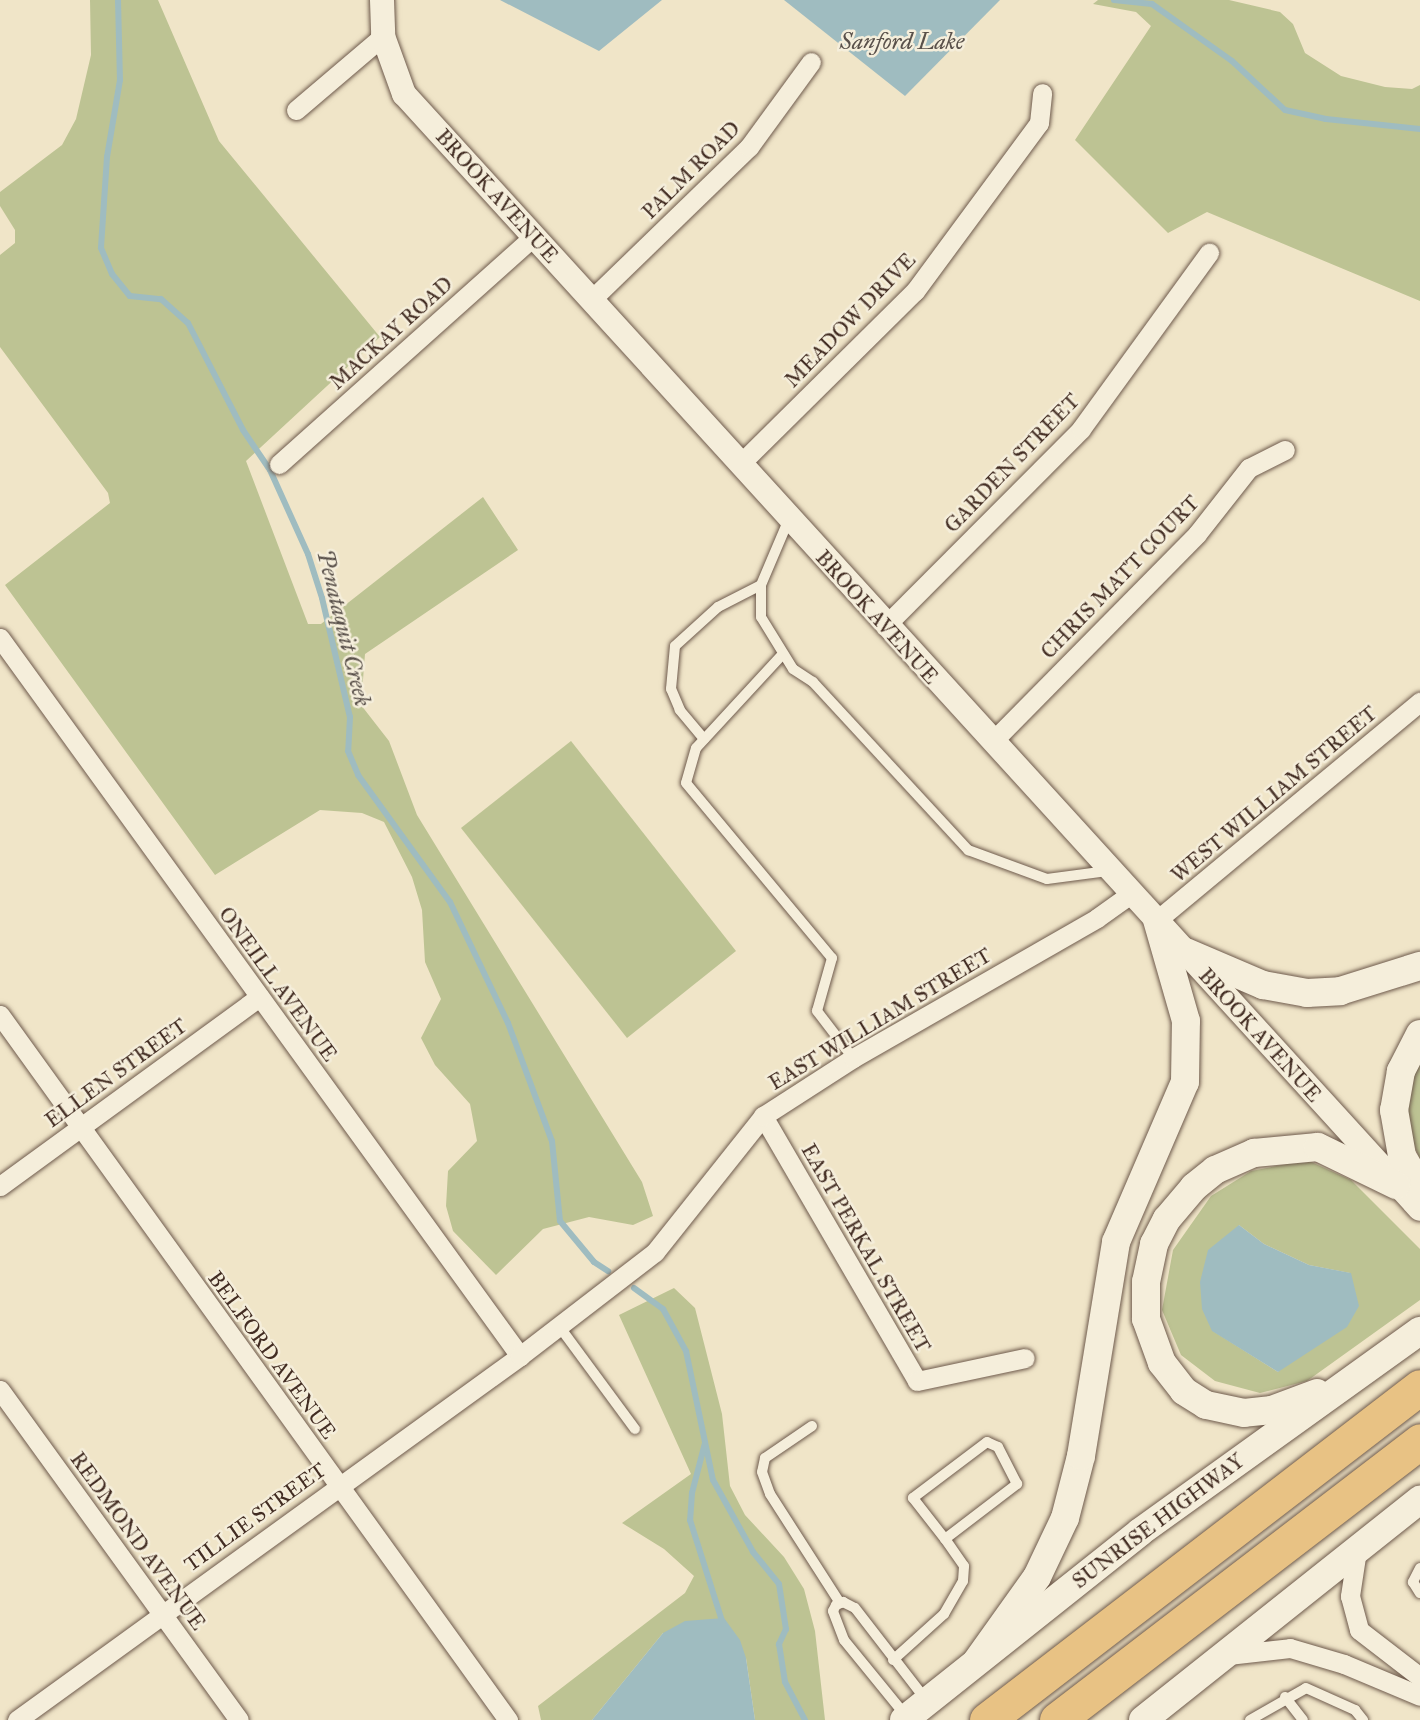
<!DOCTYPE html>
<style>
body{margin:0}
#map{position:relative;width:1420px;height:1720px;overflow:hidden;background:#f0e5c8;font-family:"IM FELL Great Primer",serif}
div>[style]{position:absolute}
.green>*{inset:0;background:#bdc393}
.water>*{inset:0;background:#9fbcc0}
.stream>*{height:6px;margin:-3px;padding:0 3px;transform-origin:3px;border-radius:3px;background:#9fbcc0}
.roads{filter:drop-shadow(0 0 2px #6e5a4c) drop-shadow(0 0 2px #6e5a4c)}
.service>*{height:10px;margin:-5px;padding:0 5px;transform-origin:5px;border-radius:5px;background:#f5eedb}
.minor>*{height:19px;margin:-9.5px;padding:0 9.5px;transform-origin:9.5px;border-radius:9.5px;background:#f5eedb}
.tertiary>*{height:24px;margin:-12px;padding:0 12px;transform-origin:12px;border-radius:12px;background:#f5eedb}
.secondary>*{height:28px;margin:-14px;padding:0 14px;transform-origin:14px;border-radius:14px;background:#f5eedb}
.motorway>*{height:35px;margin:-17.5px;padding:0 17.5px;transform-origin:17.5px;border-radius:17.5px;background:#e8c284}
span{translate:-50% -50%;white-space:nowrap;text-align:center;line-height:1.15;-webkit-text-stroke:5px #f5eedb;paint-order:stroke}
.street-label{font-size:21px;color:#422c22}
.water-label{font-size:23px;color:#59504a;font-style:italic}
</style>
<div id="map">
<div class="green">
<div style="clip-path:polygon(90px 0,158px 0,219px 141px,380px 337px,246px 461px,308px 624px,321px 624px,483px 497px,518px 550px,365px 654px,361px 705px,389px 741px,417px 815px,642px 1182px,653px 1216px,633px 1225px,589px 1217px,543px 1229px,496px 1275px,453px 1231px,446px 1206px,448px 1171px,477px 1141px,470px 1104px,435px 1065px,421px 1038px,441px 999px,425px 962px,422px 910px,412px 877px,384px 822px,362px 813px,320px 810px,215px 875px,5px 585px,110px 503px,108px 493px,0 347px,0 255px,15px 243px,15px 230px,0 206px,0 192px,62px 145px,76px 119px,91px 55px)"></div>
<div style="clip-path:polygon(1098px 0,1229px 0,1280px 12px,1293px 24px,1305px 53px,1341px 76px,1385px 87px,1412px 89px,1420px 85px,1420px 301px,1207px 212px,1168px 233px,1075px 140px,1151px 26px,1136px 12px,1093px 4px)"></div>
<div style="clip-path:polygon(571px 741px,736px 951px,627px 1038px,461px 828px)"></div>
<div style="clip-path:polygon(1420px 1051px,1420px 1160px,1404px 1118px)"></div>
<div style="clip-path:polygon(evenodd,1307px 1160px,1351px 1180px,1420px 1249px,1420px 1300px,1307px 1381px,1260px 1393px,1215px 1381px,1181px 1355px,1162px 1310px,1173px 1250px,1211px 1196px,1251px 1171px,1307px 1160px,1239px 1225px,1264px 1244px,1309px 1265px,1350px 1273px,1278px 1372px,1213px 1331px,1239px 1225px)"></div>
<div style="clip-path:polygon(674px 1288px,695px 1308px,722px 1414px,730px 1486px,745px 1515px,784px 1557px,804px 1589px,815px 1631px,825px 1720px,755px 1720px,746px 1658px,663px 1633px,592px 1720px,541px 1720px,538px 1706px,685px 1593px,694px 1576px,664px 1549px,622px 1523px,691px 1474px,619px 1315px)"></div>
</div>
<div class="water">
<div style="clip-path:polygon(500px 0,662px 0,599px 51px)"></div>
<div style="clip-path:polygon(784px 0,1000px 0,905px 96px)"></div>
<div style="clip-path:polygon(1239px 1225px,1264px 1244px,1309px 1265px,1351px 1273px,1359px 1306px,1347px 1327px,1278px 1372px,1212px 1331px,1202px 1309px,1200px 1282px,1208px 1250px)"></div>
<div style="clip-path:polygon(724px 1618px,740px 1640px,746px 1658px,755px 1720px,592px 1720px,663px 1633px,685px 1621px)"></div>
</div>
<div class="stream">
<div style="left:118px;top:0;width:80px;rotate:88.6deg"></div>
<div style="left:120px;top:80px;width:78px;rotate:99.6deg"></div>
<div style="left:107px;top:157px;width:91px;rotate:93.8deg"></div>
<div style="left:101px;top:248px;width:28px;rotate:67deg"></div>
<div style="left:112px;top:274px;width:28px;rotate:51deg"></div>
<div style="left:130px;top:296px;width:31px;rotate:6deg"></div>
<div style="left:161px;top:299px;width:36px;rotate:42deg"></div>
<div style="left:188px;top:323px;width:120px;rotate:62.8deg"></div>
<div style="left:243px;top:430px;width:48px;rotate:56deg"></div>
<div style="left:270px;top:470px;width:92px;rotate:65.7deg"></div>
<div style="left:308px;top:554px;width:46px;rotate:72.3deg"></div>
<div style="left:322px;top:598px;width:122px;rotate:76.8deg"></div>
<div style="left:350px;top:717px;width:34px;rotate:93deg"></div>
<div style="left:348px;top:751px;width:26px;rotate:67deg"></div>
<div style="left:358px;top:775px;width:157px;rotate:54.1deg"></div>
<div style="left:450px;top:902px;width:134px;rotate:64.4deg"></div>
<div style="left:508px;top:1023px;width:126px;rotate:69.6deg"></div>
<div style="left:552px;top:1141px;width:80px;rotate:84.3deg"></div>
<div style="left:560px;top:1221px;width:53px;rotate:50.3deg"></div>
<div style="left:594px;top:1262px;width:17px;rotate:33deg"></div>
<div style="left:1114px;top:0;width:38px;rotate:6deg"></div>
<div style="left:1152px;top:4px;width:98px;rotate:35.5deg"></div>
<div style="left:1232px;top:61px;width:72px;rotate:42.8deg"></div>
<div style="left:1285px;top:110px;width:42px;rotate:12.4deg"></div>
<div style="left:1326px;top:119px;width:95px;rotate:6.1deg"></div>
<div style="left:634px;top:1288px;width:36px;rotate:36deg"></div>
<div style="left:663px;top:1309px;width:48px;rotate:61.3deg"></div>
<div style="left:686px;top:1351px;width:132px;rotate:78.2deg"></div>
<div style="left:713px;top:1480px;width:82px;rotate:60.9deg"></div>
<div style="left:753px;top:1552px;width:41px;rotate:50.9deg"></div>
<div style="left:779px;top:1584px;width:46px;rotate:81.2deg"></div>
<div style="left:786px;top:1629px;width:17px;rotate:115deg"></div>
<div style="left:779px;top:1644px;width:38px;rotate:81deg"></div>
<div style="left:785px;top:1682px;width:43px;rotate:62.2deg"></div>
<div style="left:705px;top:1443px;width:52px;rotate:104.6deg"></div>
<div style="left:692px;top:1493px;width:27px;rotate:94deg"></div>
<div style="left:690px;top:1520px;width:109px;rotate:72.4deg"></div>
</div>
<div class="roads">
<div class="service">
<div style="left:789px;top:519px;width:72px;rotate:113deg"></div>
<div style="left:761px;top:585px;width:32px;rotate:90deg"></div>
<div style="left:761px;top:617px;width:61px;rotate:58.4deg"></div>
<div style="left:793px;top:669px;width:24px;rotate:33deg"></div>
<div style="left:813px;top:682px;width:229px;rotate:47.3deg"></div>
<div style="left:968px;top:850px;width:84px;rotate:20.2deg"></div>
<div style="left:1047px;top:879px;width:61px;rotate:-7.6deg"></div>
<div style="left:781px;top:656px;width:125px;rotate:132.7deg"></div>
<div style="left:696px;top:748px;width:36px;rotate:106deg"></div>
<div style="left:686px;top:783px;width:228px;rotate:50.2deg"></div>
<div style="left:832px;top:958px;width:55px;rotate:105.8deg"></div>
<div style="left:817px;top:1011px;width:59px;rotate:52.5deg"></div>
<div style="left:704px;top:739px;width:38px;rotate:-130deg"></div>
<div style="left:680px;top:710px;width:23px;rotate:-113deg"></div>
<div style="left:671px;top:689px;width:43px;rotate:-84.7deg"></div>
<div style="left:675px;top:646px;width:58px;rotate:-42.2deg"></div>
<div style="left:718px;top:607px;width:48px;rotate:-27.1deg"></div>
<div style="left:559px;top:1326px;width:128px;rotate:53.6deg"></div>
<div style="left:812px;top:1426px;width:57px;rotate:145.8deg"></div>
<div style="left:765px;top:1458px;width:14px;rotate:102deg"></div>
<div style="left:762px;top:1472px;width:23px;rotate:70deg"></div>
<div style="left:770px;top:1494px;width:130px;rotate:57.3deg"></div>
<div style="left:1420px;top:1568px;width:16px;rotate:117deg"></div>
<div style="left:1413px;top:1582px;width:13px;rotate:58deg"></div>
<div style="left:893px;top:1660px;width:69px;rotate:-42deg"></div>
<div style="left:944px;top:1614px;width:38px;rotate:-60deg"></div>
<div style="left:963px;top:1581px;width:15px;rotate:-86deg"></div>
<div style="left:964px;top:1566px;width:33px;rotate:-125deg"></div>
<div style="left:945px;top:1539px;width:91px;rotate:-37.4deg"></div>
<div style="left:1017px;top:1484px;width:42px;rotate:-117.2deg"></div>
<div style="left:998px;top:1447px;width:12px;rotate:-156deg"></div>
<div style="left:987px;top:1442px;width:93px;rotate:142.9deg"></div>
<div style="left:913px;top:1498px;width:52px;rotate:52deg"></div>
<div style="left:1285px;top:1697px;width:29px;rotate:52deg"></div>
<div style="left:906px;top:1716px;width:98px;rotate:-129.2deg"></div>
<div style="left:844px;top:1640px;width:31px;rotate:-111deg"></div>
<div style="left:833px;top:1611px;width:7px;rotate:-63deg"></div>
<div style="left:836px;top:1605px;width:8px;rotate:-23deg"></div>
<div style="left:843px;top:1602px;width:13px;rotate:27deg"></div>
<div style="left:855px;top:1608px;width:118px;rotate:52.3deg"></div>
<div style="left:1250px;top:1720px;width:64px;rotate:-29.7deg"></div>
<div style="left:1306px;top:1688px;width:54px;rotate:24.2deg"></div>
<div style="left:1355px;top:1710px;width:13px;rotate:51deg"></div>
</div>
<div class="minor">
<div style="left:296px;top:110px;width:114px;rotate:-40.4deg"></div>
<div style="left:592px;top:299px;width:219px;rotate:-44.1deg"></div>
<div style="left:749px;top:147px;width:105px;rotate:-53.9deg"></div>
<div style="left:279px;top:464px;width:342px;rotate:-41.8deg"></div>
<div style="left:740px;top:464px;width:246px;rotate:-44.7deg"></div>
<div style="left:915px;top:291px;width:209px;rotate:-53.6deg"></div>
<div style="left:1039px;top:123px;width:30px;rotate:-84deg"></div>
<div style="left:885px;top:626px;width:278px;rotate:-45.1deg"></div>
<div style="left:1081px;top:429px;width:218px;rotate:-54deg"></div>
<div style="left:0;top:638px;width:887px;rotate:54.09deg"></div>
<div style="left:992px;top:742px;width:292px;rotate:-45.4deg"></div>
<div style="left:1197px;top:534px;width:84px;rotate:-51.8deg"></div>
<div style="left:1249px;top:468px;width:40px;rotate:-26.6deg"></div>
<div style="left:1157px;top:920px;width:342px;rotate:-39.7deg"></div>
<div style="left:0;top:1015px;width:869px;rotate:54.22deg"></div>
<div style="left:763px;top:1116px;width:306px;rotate:59.8deg"></div>
<div style="left:917px;top:1381px;width:110px;rotate:-12deg"></div>
<div style="left:0;top:1186px;width:321px;rotate:-36.1deg"></div>
<div style="left:0;top:1390px;width:407px;rotate:54.1deg"></div>
<div style="left:1357px;top:1550px;width:47px;rotate:98.7deg"></div>
<div style="left:1350px;top:1596px;width:35px;rotate:75deg"></div>
<div style="left:1359px;top:1630px;width:77px;rotate:37.6deg"></div>
<div style="left:1228px;top:1655px;width:62px;rotate:-6.4deg"></div>
<div style="left:1290px;top:1648px;width:56px;rotate:16.5deg"></div>
<div style="left:1344px;top:1664px;width:82px;rotate:22.8deg"></div>
<div style="left:17px;top:1720px;width:621px;rotate:-35.89deg"></div>
<div style="left:520px;top:1356px;width:170px;rotate:-37.6deg"></div>
<div style="left:655px;top:1252px;width:174px;rotate:-51.5deg"></div>
<div style="left:763px;top:1116px;width:107px;rotate:-32.8deg"></div>
<div style="left:853px;top:1058px;width:281px;rotate:-29.8deg"></div>
<div style="left:1097px;top:918px;width:43px;rotate:-35.5deg"></div>
</div>
<div class="tertiary">
<div style="left:382px;top:0;width:36px;rotate:88deg"></div>
<div style="left:383px;top:36px;width:62px;rotate:70.1deg"></div>
<div style="left:404px;top:94px;width:1508px;rotate:47.66deg"></div>
</div>
<div class="secondary">
<div style="left:1186px;top:952px;width:84px;rotate:23.2deg"></div>
<div style="left:1263px;top:985px;width:45px;rotate:10.3deg"></div>
<div style="left:1307px;top:993px;width:33px;rotate:-3deg"></div>
<div style="left:1340px;top:991px;width:84px;rotate:-17.4deg"></div>
<div style="left:1420px;top:1034px;width:42px;rotate:117.2deg"></div>
<div style="left:1401px;top:1071px;width:40px;rotate:100deg"></div>
<div style="left:1394px;top:1110px;width:47px;rotate:80.1deg"></div>
<div style="left:1402px;top:1156px;width:36px;rotate:60deg"></div>
<div style="left:1317px;top:1393px;width:48px;rotate:159.3deg"></div>
<div style="left:1272px;top:1410px;width:28px;rotate:174deg"></div>
<div style="left:1244px;top:1413px;width:39px;rotate:-168deg"></div>
<div style="left:1206px;top:1405px;width:26px;rotate:-148deg"></div>
<div style="left:1184px;top:1391px;width:36px;rotate:-128deg"></div>
<div style="left:1162px;top:1363px;width:47px;rotate:-110deg"></div>
<div style="left:1146px;top:1319px;width:37px;rotate:-90deg"></div>
<div style="left:1146px;top:1282px;width:39px;rotate:-78deg"></div>
<div style="left:1154px;top:1244px;width:28px;rotate:-63deg"></div>
<div style="left:1167px;top:1219px;width:42px;rotate:-49.8deg"></div>
<div style="left:1194px;top:1187px;width:27px;rotate:-39deg"></div>
<div style="left:1215px;top:1170px;width:43px;rotate:-23.6deg"></div>
<div style="left:1254px;top:1153px;width:64px;rotate:-5.4deg"></div>
<div style="left:1318px;top:1147px;width:87px;rotate:26deg"></div>
<div style="left:977px;top:1661px;width:103px;rotate:-54.5deg"></div>
<div style="left:1037px;top:1577px;width:65px;rotate:-64.6deg"></div>
<div style="left:1065px;top:1518px;width:64px;rotate:-75.5deg"></div>
<div style="left:1081px;top:1456px;width:217px;rotate:-80.7deg"></div>
<div style="left:1116px;top:1242px;width:174px;rotate:-66.7deg"></div>
<div style="left:1185px;top:1082px;width:61px;rotate:-89.1deg"></div>
<div style="left:1186px;top:1021px;width:105px;rotate:-106deg"></div>
<div style="left:904px;top:1720px;width:302px;rotate:-38.5deg"></div>
<div style="left:1140px;top:1532px;width:345px;rotate:-35.7deg"></div>
<div style="left:1143px;top:1720px;width:354px;rotate:-38.5deg"></div>
</div>
<div class="motorway">
<div style="left:987px;top:1720px;width:546px;rotate:-37.56deg"></div>
<div style="left:1057px;top:1720px;width:458px;rotate:-37.5deg"></div>
</div>
</div>
<div class="street-label">
<span style="left:691px;top:170px;rotate:-45deg">PALM ROAD</span>
<span style="left:497px;top:196px;rotate:48deg">BROOK AVENUE</span>
<span style="left:850px;top:320px;rotate:-46deg">MEADOW DRIVE</span>
<span style="left:391px;top:333px;rotate:-42deg">MACKAY ROAD</span>
<span style="left:1012px;top:463px;rotate:-46deg">GARDEN STREET</span>
<span style="left:1120px;top:577px;rotate:-46deg">CHRIS MATT COURT</span>
<span style="left:877px;top:617px;rotate:48deg">BROOK AVENUE</span>
<span style="left:1274px;top:794px;rotate:-40deg">WEST WILLIAM STREET</span>
<span style="left:278px;top:984px;rotate:54deg">ONEILL AVENUE</span>
<span style="left:880px;top:1019px;rotate:-31deg">EAST WILLIAM STREET</span>
<span style="left:1260px;top:1035px;rotate:48deg">BROOK AVENUE</span>
<span style="left:116px;top:1073px;rotate:-36deg">ELLEN STREET</span>
<span style="left:866px;top:1248px;rotate:60deg">EAST PERKAL STREET</span>
<span style="left:272px;top:1355px;rotate:54deg">BELFORD AVENUE</span>
<span style="left:255px;top:1517px;rotate:-36deg">TILLIE STREET</span>
<span style="left:1158px;top:1521px;rotate:-37deg">SUNRISE HIGHWAY</span>
<span style="left:138px;top:1541px;rotate:54deg">REDMOND AVENUE</span>
</div>
<div class="water-label">
<span style="left:902px;top:41px">Sanford Lake</span>
<span style="left:344px;top:628px;rotate:76deg">Penataquit Creek</span>
</div>
</div>
